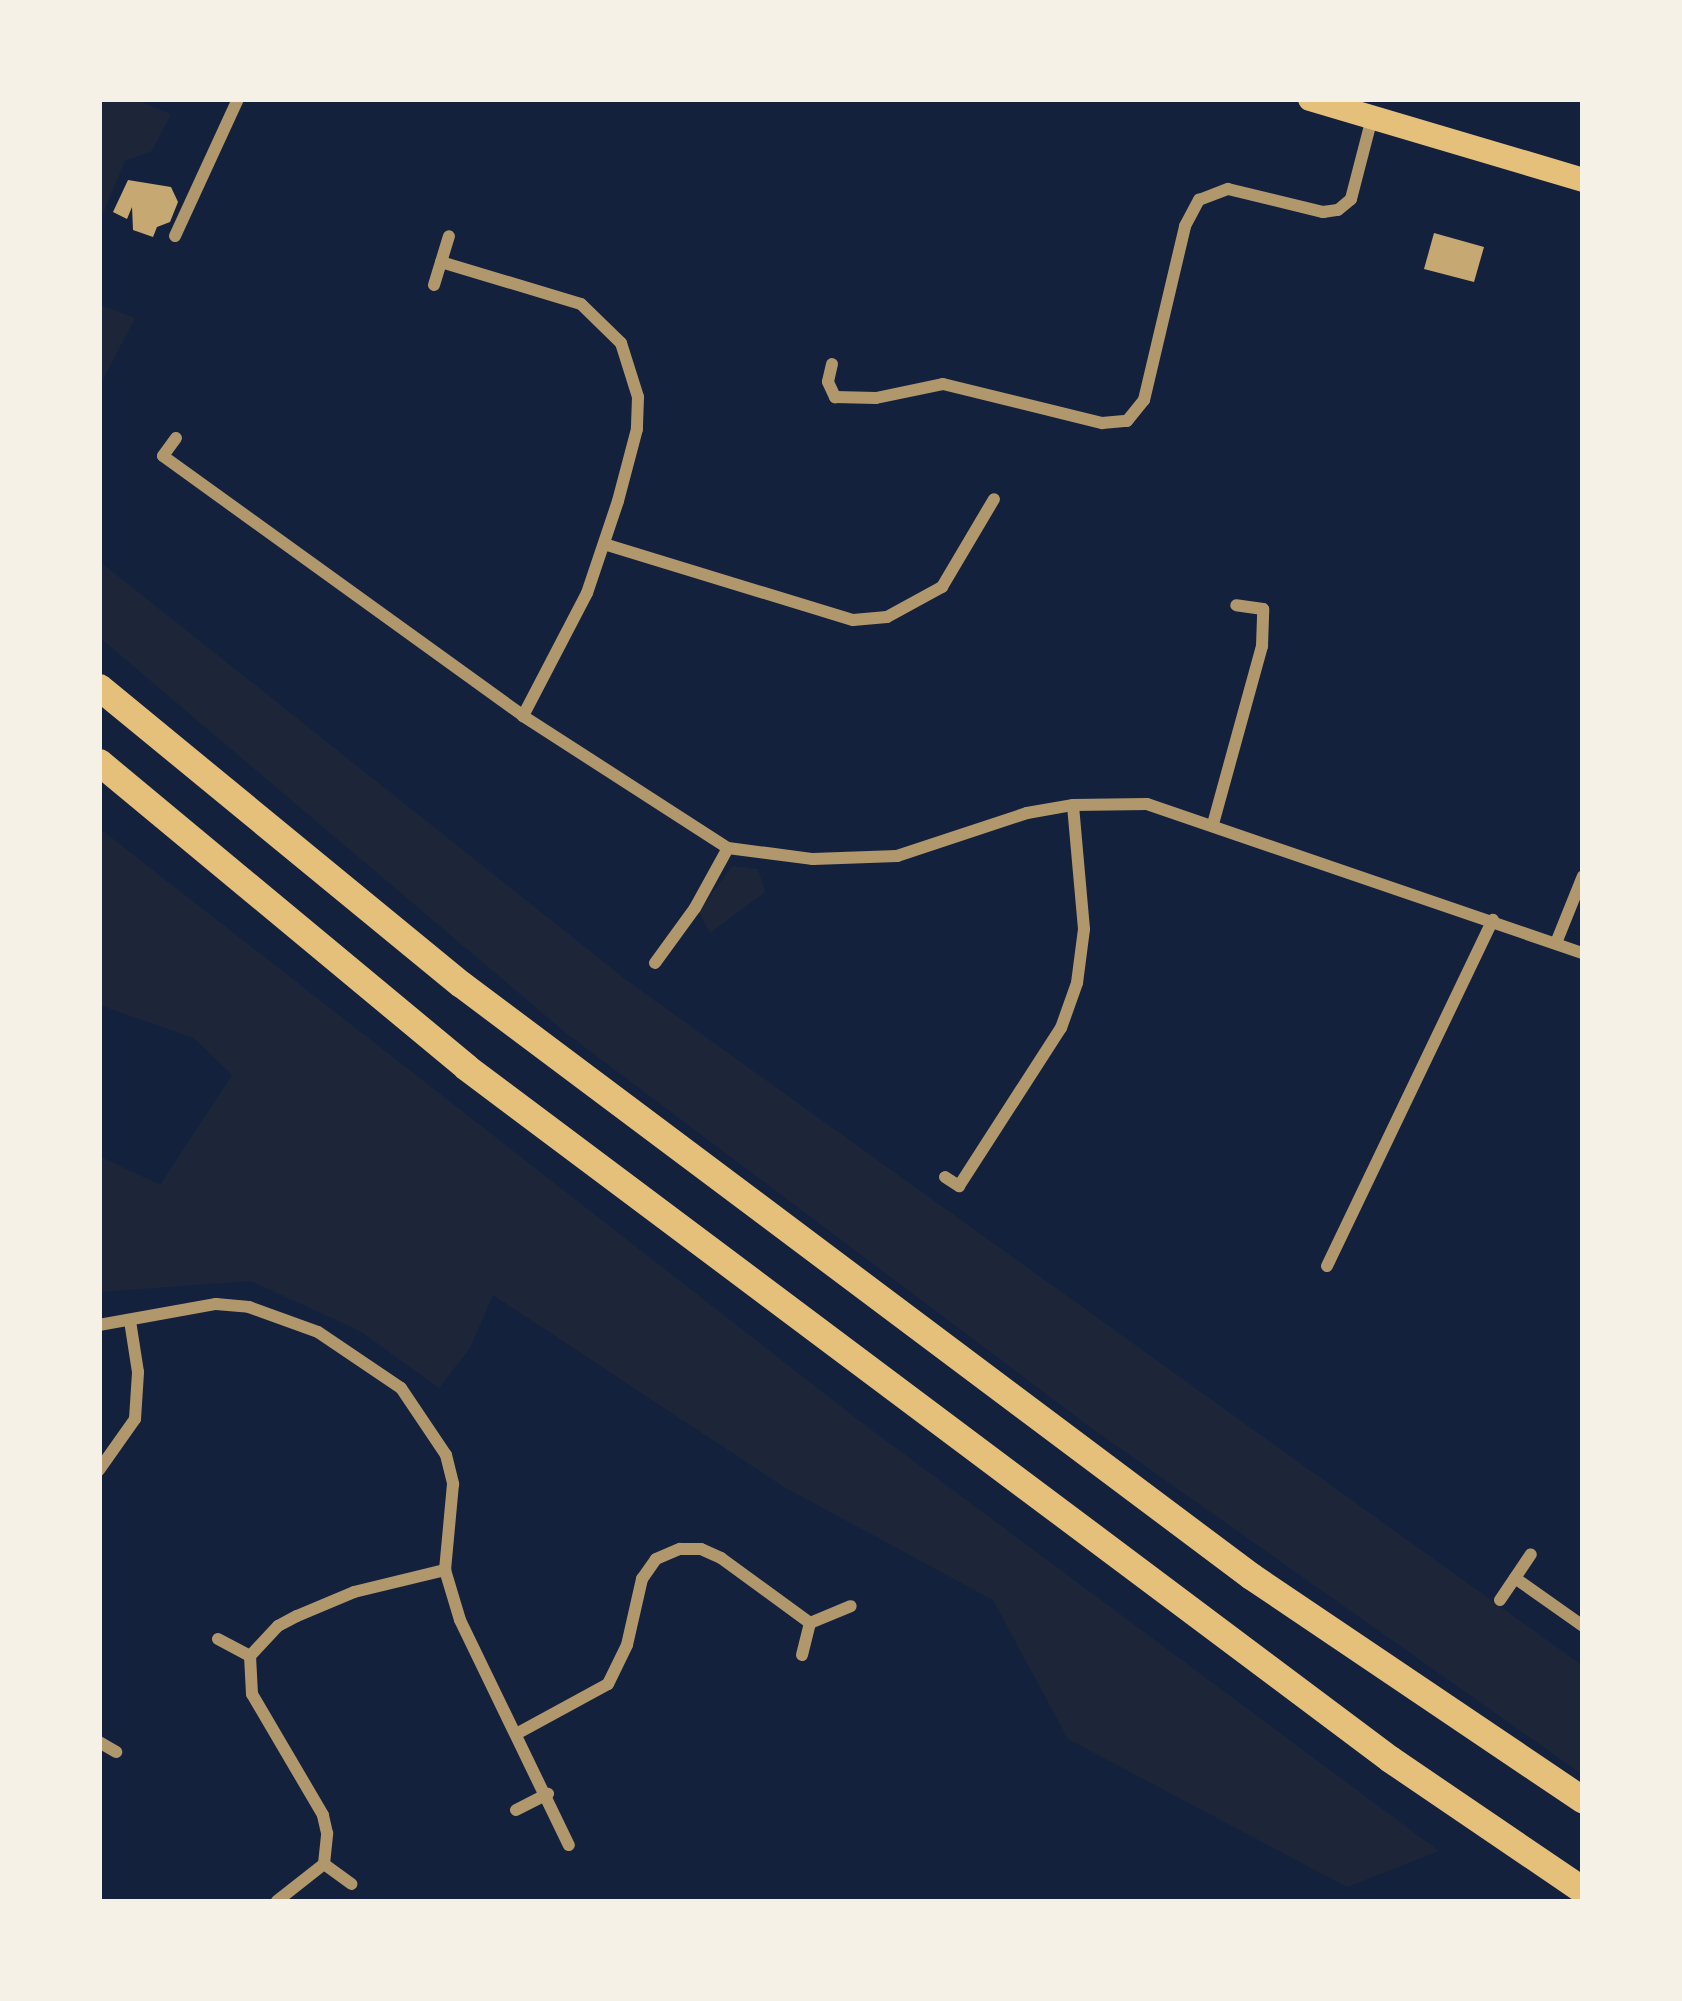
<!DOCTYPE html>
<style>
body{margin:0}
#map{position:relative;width:1682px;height:2001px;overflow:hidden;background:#14213d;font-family:"Golos Text",sans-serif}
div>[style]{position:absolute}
.green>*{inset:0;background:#1d2539}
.building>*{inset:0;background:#c6a872}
.minor>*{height:12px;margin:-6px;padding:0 6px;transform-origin:6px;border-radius:6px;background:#b1986c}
.primary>*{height:24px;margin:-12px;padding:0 12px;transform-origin:12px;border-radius:12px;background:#e5c07b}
.motorway>*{height:27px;margin:-13.5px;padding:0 13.5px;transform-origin:13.5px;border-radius:13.5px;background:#e5c07b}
span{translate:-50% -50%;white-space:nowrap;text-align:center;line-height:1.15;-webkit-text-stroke:9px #f6f1e7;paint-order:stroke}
.frame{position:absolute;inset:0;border:102px solid #f6f1e7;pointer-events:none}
</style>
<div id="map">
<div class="green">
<div style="clip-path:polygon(99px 99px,134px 99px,171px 114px,152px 151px,125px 161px,99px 223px)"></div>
<div style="clip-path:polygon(99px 304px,135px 318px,99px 387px)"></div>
<div style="clip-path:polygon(99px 561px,629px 982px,1583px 1666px,1583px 1775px,1090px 1427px,566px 1033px,99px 637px)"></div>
<div style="clip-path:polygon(99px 828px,857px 1419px,1439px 1851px,1347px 1887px,1068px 1739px,993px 1600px,784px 1487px,493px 1295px,470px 1348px,439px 1388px,360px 1331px,251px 1281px,99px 1292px,99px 1156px,160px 1185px,232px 1075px,194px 1038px,99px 1005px)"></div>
<div style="clip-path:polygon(732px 866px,758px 869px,765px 892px,710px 933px,699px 912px)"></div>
</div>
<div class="building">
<div style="clip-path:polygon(128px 180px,171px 187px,178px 202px,170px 222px,157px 227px,153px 237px,133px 230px,132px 207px,127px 219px,113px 212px)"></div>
<div style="clip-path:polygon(1434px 233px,1484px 247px,1474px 282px,1424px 269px)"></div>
</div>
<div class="minor">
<div style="left:175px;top:236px;width:151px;rotate:-65.3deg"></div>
<div style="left:441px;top:262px;width:146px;rotate:16.7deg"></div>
<div style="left:581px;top:304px;width:56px;rotate:44.3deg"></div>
<div style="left:621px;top:343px;width:57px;rotate:72.5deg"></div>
<div style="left:638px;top:397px;width:32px;rotate:92deg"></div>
<div style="left:637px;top:429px;width:74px;rotate:104.8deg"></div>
<div style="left:618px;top:501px;width:97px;rotate:108.6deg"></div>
<div style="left:587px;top:593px;width:139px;rotate:117.5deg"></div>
<div style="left:434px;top:285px;width:51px;rotate:-73deg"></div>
<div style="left:832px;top:364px;width:18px;rotate:103deg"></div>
<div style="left:828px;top:382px;width:17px;rotate:65deg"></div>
<div style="left:835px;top:397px;width:41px;rotate:1.4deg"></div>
<div style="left:876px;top:398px;width:68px;rotate:-11.8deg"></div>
<div style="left:943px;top:384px;width:164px;rotate:13.8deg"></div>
<div style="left:1102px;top:423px;width:25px;rotate:-5deg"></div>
<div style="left:1127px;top:421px;width:27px;rotate:-51deg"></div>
<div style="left:1144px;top:400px;width:179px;rotate:-76.7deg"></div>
<div style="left:1185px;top:226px;width:30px;rotate:-62deg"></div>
<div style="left:1199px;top:200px;width:31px;rotate:-21deg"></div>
<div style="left:1228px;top:189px;width:98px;rotate:13.6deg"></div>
<div style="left:1323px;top:212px;width:15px;rotate:-8deg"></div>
<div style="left:1338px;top:210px;width:17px;rotate:-40deg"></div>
<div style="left:1351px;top:199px;width:84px;rotate:-75.5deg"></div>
<div style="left:176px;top:438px;width:22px;rotate:126deg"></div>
<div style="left:163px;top:456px;width:444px;rotate:35.8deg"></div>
<div style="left:523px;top:716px;width:244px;rotate:32.8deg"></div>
<div style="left:728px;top:848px;width:86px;rotate:7.4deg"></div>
<div style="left:813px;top:859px;width:84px;rotate:-2deg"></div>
<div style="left:897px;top:856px;width:137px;rotate:-18.3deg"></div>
<div style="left:1027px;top:813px;width:47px;rotate:-9.9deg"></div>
<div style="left:1073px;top:805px;width:74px;rotate:-0.8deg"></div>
<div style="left:1147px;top:804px;width:461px;rotate:18.9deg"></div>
<div style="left:604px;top:544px;width:260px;rotate:17deg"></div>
<div style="left:853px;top:620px;width:34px;rotate:-5deg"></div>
<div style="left:887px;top:617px;width:63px;rotate:-28.6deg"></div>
<div style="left:942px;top:587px;width:102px;rotate:-59.4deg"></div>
<div style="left:1213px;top:824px;width:185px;rotate:-74.6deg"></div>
<div style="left:1262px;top:646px;width:37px;rotate:-88deg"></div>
<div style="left:1263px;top:609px;width:27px;rotate:-172deg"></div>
<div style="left:1556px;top:943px;width:72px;rotate:-68.1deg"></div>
<div style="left:655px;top:963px;width:68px;rotate:-54deg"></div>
<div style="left:695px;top:908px;width:68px;rotate:-61.2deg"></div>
<div style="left:945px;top:1177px;width:17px;rotate:33deg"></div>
<div style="left:959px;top:1186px;width:188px;rotate:-57.2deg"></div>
<div style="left:1061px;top:1028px;width:48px;rotate:-70.4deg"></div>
<div style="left:1077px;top:983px;width:54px;rotate:-82.6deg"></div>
<div style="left:1084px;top:929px;width:124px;rotate:-95.1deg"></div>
<div style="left:1327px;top:1266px;width:384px;rotate:-64.4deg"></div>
<div style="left:99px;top:1325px;width:119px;rotate:-10.2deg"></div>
<div style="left:216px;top:1304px;width:33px;rotate:5deg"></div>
<div style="left:249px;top:1307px;width:73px;rotate:19.9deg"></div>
<div style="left:318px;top:1332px;width:100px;rotate:34deg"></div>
<div style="left:401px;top:1388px;width:81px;rotate:56.1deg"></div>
<div style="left:446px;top:1455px;width:30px;rotate:76deg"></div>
<div style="left:453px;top:1484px;width:86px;rotate:95.3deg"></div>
<div style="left:445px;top:1570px;width:52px;rotate:73.3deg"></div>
<div style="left:460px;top:1620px;width:250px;rotate:64.2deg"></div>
<div style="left:99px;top:1470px;width:62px;rotate:-54.8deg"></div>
<div style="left:135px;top:1419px;width:47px;rotate:-86.3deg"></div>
<div style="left:138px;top:1372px;width:52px;rotate:-98.9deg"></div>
<div style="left:1515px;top:1578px;width:83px;rotate:35.2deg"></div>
<div style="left:1500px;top:1600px;width:55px;rotate:-56deg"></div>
<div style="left:218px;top:1639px;width:36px;rotate:28deg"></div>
<div style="left:802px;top:1655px;width:33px;rotate:-76deg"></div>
<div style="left:810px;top:1623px;width:44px;rotate:-22.5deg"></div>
<div style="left:518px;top:1733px;width:102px;rotate:-28.6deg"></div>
<div style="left:608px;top:1684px;width:43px;rotate:-64deg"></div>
<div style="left:627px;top:1645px;width:68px;rotate:-77.2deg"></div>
<div style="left:642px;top:1579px;width:24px;rotate:-55deg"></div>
<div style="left:656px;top:1559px;width:26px;rotate:-23deg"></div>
<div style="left:680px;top:1549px;width:21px"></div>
<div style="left:701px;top:1549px;width:22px;rotate:24deg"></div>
<div style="left:721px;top:1558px;width:110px;rotate:36.1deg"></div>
<div style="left:99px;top:1742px;width:20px;rotate:30deg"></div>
<div style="left:516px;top:1810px;width:36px;rotate:-27deg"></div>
<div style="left:324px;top:1864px;width:34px;rotate:36deg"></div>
<div style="left:277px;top:1901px;width:60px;rotate:-38.2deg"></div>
<div style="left:324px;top:1864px;width:31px;rotate:-84deg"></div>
<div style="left:327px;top:1833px;width:18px;rotate:-103deg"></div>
<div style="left:323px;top:1815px;width:140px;rotate:-120.4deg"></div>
<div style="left:252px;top:1694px;width:38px;rotate:-93deg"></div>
<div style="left:250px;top:1656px;width:41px;rotate:-47deg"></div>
<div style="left:278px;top:1626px;width:21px;rotate:-28deg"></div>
<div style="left:297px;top:1616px;width:62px;rotate:-22.8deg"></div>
<div style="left:354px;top:1592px;width:94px;rotate:-13.6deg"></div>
</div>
<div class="primary">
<div style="left:1310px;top:99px;width:285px;rotate:16.5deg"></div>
</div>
<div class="motorway">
<div style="left:99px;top:687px;width:468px;rotate:39.4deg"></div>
<div style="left:461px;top:984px;width:987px;rotate:36.85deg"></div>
<div style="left:1251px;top:1576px;width:400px;rotate:34deg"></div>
<div style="left:99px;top:762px;width:477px;rotate:39.7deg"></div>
<div style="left:466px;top:1067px;width:1154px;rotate:36.83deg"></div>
<div style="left:1390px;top:1759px;width:233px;rotate:34.2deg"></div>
</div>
<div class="frame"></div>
</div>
